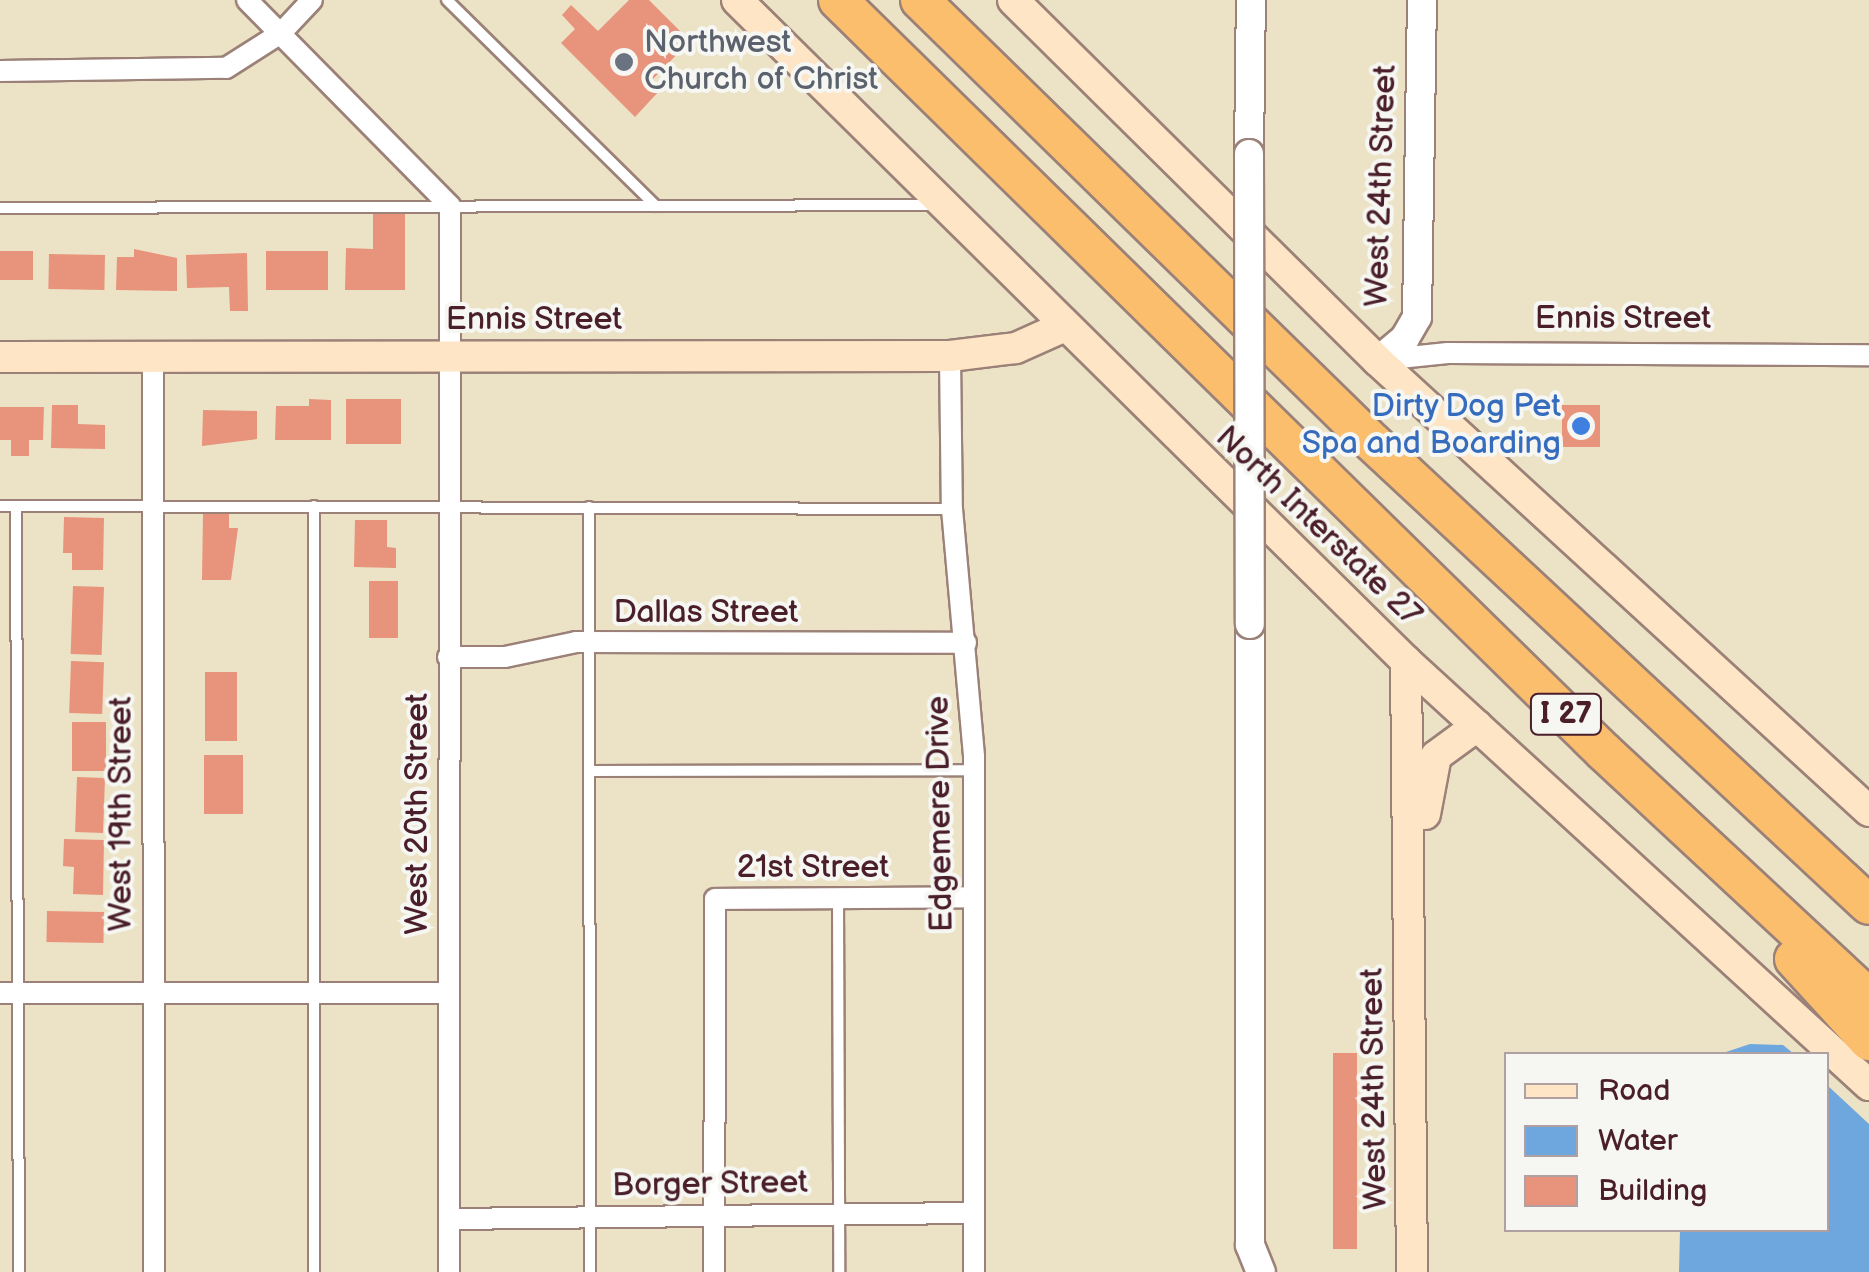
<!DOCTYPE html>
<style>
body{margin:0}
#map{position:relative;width:1869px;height:1272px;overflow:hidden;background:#ece3c6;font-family:"Balsamiq Sans",sans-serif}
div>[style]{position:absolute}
.water>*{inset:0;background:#6da7dd}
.building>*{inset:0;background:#e8937b;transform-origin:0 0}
.roads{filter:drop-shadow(2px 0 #9b8178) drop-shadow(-2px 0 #9b8178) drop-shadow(0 2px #9b8178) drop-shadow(0 -2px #9b8178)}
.service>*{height:10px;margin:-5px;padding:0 5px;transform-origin:5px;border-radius:5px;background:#fff}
.minor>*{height:20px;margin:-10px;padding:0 10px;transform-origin:10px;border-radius:10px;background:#fff}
.tertiary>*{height:28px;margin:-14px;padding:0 14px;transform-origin:14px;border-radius:14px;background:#fff}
.secondary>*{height:30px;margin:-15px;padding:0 15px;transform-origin:15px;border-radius:15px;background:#fde5c5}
.motorway>*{height:38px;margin:-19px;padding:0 19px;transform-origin:19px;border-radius:19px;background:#fabe6d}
.bridges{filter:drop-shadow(2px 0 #9b8178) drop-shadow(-2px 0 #9b8178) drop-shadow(0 2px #9b8178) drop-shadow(0 -2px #9b8178)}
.tertiary-bridge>*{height:28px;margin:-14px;padding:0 14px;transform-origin:14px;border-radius:14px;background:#fff}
.dots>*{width:28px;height:28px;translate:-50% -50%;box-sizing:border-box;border:5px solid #f6f6f2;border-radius:50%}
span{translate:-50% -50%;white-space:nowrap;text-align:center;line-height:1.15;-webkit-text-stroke:8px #f6f6f2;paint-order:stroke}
.shield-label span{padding:2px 8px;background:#f6f6f2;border:2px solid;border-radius:8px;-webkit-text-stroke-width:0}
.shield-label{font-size:30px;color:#4a1f2b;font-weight:700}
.worship-label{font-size:32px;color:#5b616d}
.left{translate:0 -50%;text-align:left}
.street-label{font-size:32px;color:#4a1f2b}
.shop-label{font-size:32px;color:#366cbe}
.right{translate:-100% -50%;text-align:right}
.legend{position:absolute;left:1504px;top:1052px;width:325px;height:180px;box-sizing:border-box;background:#f6f6f2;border:2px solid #b1a0a2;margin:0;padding:12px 18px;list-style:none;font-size:30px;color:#4a1f2b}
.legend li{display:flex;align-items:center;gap:20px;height:50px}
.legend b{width:50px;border:2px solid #b1a0a2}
</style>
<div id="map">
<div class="water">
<i style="clip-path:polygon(1750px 1044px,1783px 1045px,1794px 1054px,1720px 1054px)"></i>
<i style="clip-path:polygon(1827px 1085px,1869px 1124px,1869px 1272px,1679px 1272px,1680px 1230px,1826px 1230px)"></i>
</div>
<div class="building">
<i style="clip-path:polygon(629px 0,649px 0,690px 41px,651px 81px,660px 90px,635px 117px,561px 43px,575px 29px,562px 15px,571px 5px,598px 31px)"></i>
<i style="clip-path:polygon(373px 212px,405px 212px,405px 290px,345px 290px,346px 248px,373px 249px)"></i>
<i style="clip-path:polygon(134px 249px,177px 258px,177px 291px,116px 290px,117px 257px,134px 257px)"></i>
<i style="left:0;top:251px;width:33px;height:29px"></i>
<i style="left:266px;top:251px;width:62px;height:39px"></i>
<i style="clip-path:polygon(247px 253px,248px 311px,230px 311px,229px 287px,187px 288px,186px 255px)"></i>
<i style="left:49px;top:254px;width:56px;height:35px;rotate:1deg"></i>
<i style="clip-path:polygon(309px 399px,331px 400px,331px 440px,275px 440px,276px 406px,309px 406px)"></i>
<i style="left:346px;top:399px;width:55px;height:45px"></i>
<i style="clip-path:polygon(52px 405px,78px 405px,78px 424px,105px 425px,105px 449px,51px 448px)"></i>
<i style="left:1562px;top:405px;width:38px;height:42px"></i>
<i style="clip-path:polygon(0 407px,44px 407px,43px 440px,29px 440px,29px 456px,11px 456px,11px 440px,0 440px)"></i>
<i style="clip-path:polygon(203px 410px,257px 411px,257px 439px,202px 446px)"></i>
<i style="clip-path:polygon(203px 513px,229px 514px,229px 528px,238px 528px,231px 580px,202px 580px)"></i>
<i style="clip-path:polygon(64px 517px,104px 518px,103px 570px,72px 570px,72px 553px,63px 553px)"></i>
<i style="clip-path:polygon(355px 520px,387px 520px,387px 547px,396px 548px,396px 568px,354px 567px)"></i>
<i style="left:369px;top:581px;width:29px;height:57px"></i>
<i style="left:73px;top:586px;width:31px;height:68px;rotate:2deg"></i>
<i style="left:71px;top:661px;width:33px;height:52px;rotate:2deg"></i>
<i style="left:205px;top:672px;width:32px;height:69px"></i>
<i style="left:72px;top:722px;width:34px;height:49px"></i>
<i style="left:204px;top:755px;width:39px;height:59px"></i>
<i style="left:77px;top:777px;width:28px;height:55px;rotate:2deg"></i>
<i style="clip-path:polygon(64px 839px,104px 840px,103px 895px,73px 894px,74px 867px,63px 866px)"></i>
<i style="left:47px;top:911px;width:57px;height:31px;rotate:1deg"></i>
<i style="left:1333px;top:1053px;width:24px;height:196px"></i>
</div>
<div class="roads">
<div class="service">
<i style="left:447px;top:0;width:293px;rotate:44.6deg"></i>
<i style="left:0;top:208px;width:934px;rotate:-0.18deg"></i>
<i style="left:0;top:506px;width:952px;rotate:0.18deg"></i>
<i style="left:16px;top:506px;width:766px;rotate:89.78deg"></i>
<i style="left:589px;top:507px;width:765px;rotate:89.93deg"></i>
<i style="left:590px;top:771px;width:384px;rotate:-0.1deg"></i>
<i style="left:838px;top:898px;width:374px;rotate:89.8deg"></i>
<i style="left:314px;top:1272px;width:766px;rotate:-90deg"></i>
</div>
<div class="minor">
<i style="left:247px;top:0;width:289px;rotate:45.4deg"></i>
<i style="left:450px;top:206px;width:1066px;rotate:90.05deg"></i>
<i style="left:0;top:71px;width:226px;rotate:-0.8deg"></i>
<i style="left:226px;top:68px;width:65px;rotate:-32.5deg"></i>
<i style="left:281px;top:33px;width:45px;rotate:-46.8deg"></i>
<i style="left:153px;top:356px;width:916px;rotate:89.94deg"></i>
<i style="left:950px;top:356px;width:153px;rotate:89.3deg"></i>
<i style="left:952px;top:509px;width:249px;rotate:84.9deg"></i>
<i style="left:974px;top:757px;width:515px;rotate:90deg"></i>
<i style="left:1380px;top:360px;width:68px;rotate:-5.9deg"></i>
<i style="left:1448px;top:353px;width:421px;rotate:0.3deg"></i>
<i style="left:448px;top:657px;width:57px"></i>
<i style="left:505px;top:657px;width:73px;rotate:-11.9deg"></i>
<i style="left:576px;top:642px;width:390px;rotate:0.1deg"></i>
<i style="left:0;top:993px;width:448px"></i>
<i style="left:449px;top:1219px;width:524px;rotate:-0.66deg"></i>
<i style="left:714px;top:1272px;width:373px;rotate:-89.8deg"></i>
<i style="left:715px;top:899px;width:258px;rotate:-0.4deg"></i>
</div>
<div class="tertiary">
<i style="left:1249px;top:154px;width:154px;rotate:-89.3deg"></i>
<i style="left:1378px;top:361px;width:35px;rotate:-40deg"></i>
<i style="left:1405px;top:338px;width:24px;rotate:-60deg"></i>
<i style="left:1417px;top:317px;width:317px;rotate:-89.1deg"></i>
<i style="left:1250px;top:624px;width:621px;rotate:90deg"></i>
<i style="left:1250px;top:1245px;width:29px;rotate:68deg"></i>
</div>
<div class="secondary">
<i style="left:737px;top:0;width:940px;rotate:44.66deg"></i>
<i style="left:1406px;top:661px;width:628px;rotate:42.48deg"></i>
<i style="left:1013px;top:0;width:513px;rotate:44.68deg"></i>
<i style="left:1378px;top:361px;width:666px;rotate:42.51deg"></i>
<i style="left:0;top:357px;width:950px;rotate:-0.06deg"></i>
<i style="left:950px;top:356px;width:66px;rotate:-6.9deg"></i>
<i style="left:1016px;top:348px;width:51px;rotate:-24.1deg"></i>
<i style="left:1406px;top:661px;width:611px;rotate:89.44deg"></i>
<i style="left:1425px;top:814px;width:59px;rotate:-79.3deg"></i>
<i style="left:1436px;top:756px;width:51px;rotate:-36.2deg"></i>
</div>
<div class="motorway">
<i style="left:838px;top:0;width:1072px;rotate:44.47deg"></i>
<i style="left:1603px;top:751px;width:363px;rotate:42.9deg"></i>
<i style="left:920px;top:0;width:632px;rotate:44.36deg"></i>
<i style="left:1372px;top:442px;width:679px;rotate:42.97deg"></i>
<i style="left:1794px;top:959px;width:111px;rotate:47.6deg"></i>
</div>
</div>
<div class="bridges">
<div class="tertiary-bridge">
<i style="left:1249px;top:154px;width:470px;rotate:89.9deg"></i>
</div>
</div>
<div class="dots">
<i style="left:624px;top:62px;background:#6b7280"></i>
<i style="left:1581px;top:426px;background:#3f7fe0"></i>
</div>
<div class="shield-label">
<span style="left:1566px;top:714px">I 27</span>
</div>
<div class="worship-label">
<span class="left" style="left:644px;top:62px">Northwest<br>Church of Christ</span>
</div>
<div class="street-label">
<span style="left:1382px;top:186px;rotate:-88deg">West 24th Street</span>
<span style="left:1623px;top:319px">Ennis Street</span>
<span style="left:534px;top:320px">Ennis Street</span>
<span style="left:1318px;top:527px;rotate:44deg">North Interstate 27</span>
<span style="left:706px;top:613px">Dallas Street</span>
<span style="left:122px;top:814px;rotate:-90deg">West 19th Street</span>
<span style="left:418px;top:814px;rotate:-90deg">West 20th Street</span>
<span style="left:941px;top:814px;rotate:-91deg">Edgemere Drive</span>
<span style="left:813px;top:868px">21st Street</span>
<span style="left:1375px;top:1089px;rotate:-91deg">West 24th Street</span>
<span style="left:710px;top:1185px;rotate:-1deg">Borger Street</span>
</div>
<div class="shop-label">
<span class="right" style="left:1561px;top:426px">Dirty Dog Pet<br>Spa and Boarding</span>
</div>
<ul class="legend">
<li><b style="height:12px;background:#fde5c5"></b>Road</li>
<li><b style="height:28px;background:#6da7dd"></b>Water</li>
<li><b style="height:28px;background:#e8937b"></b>Building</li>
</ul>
</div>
